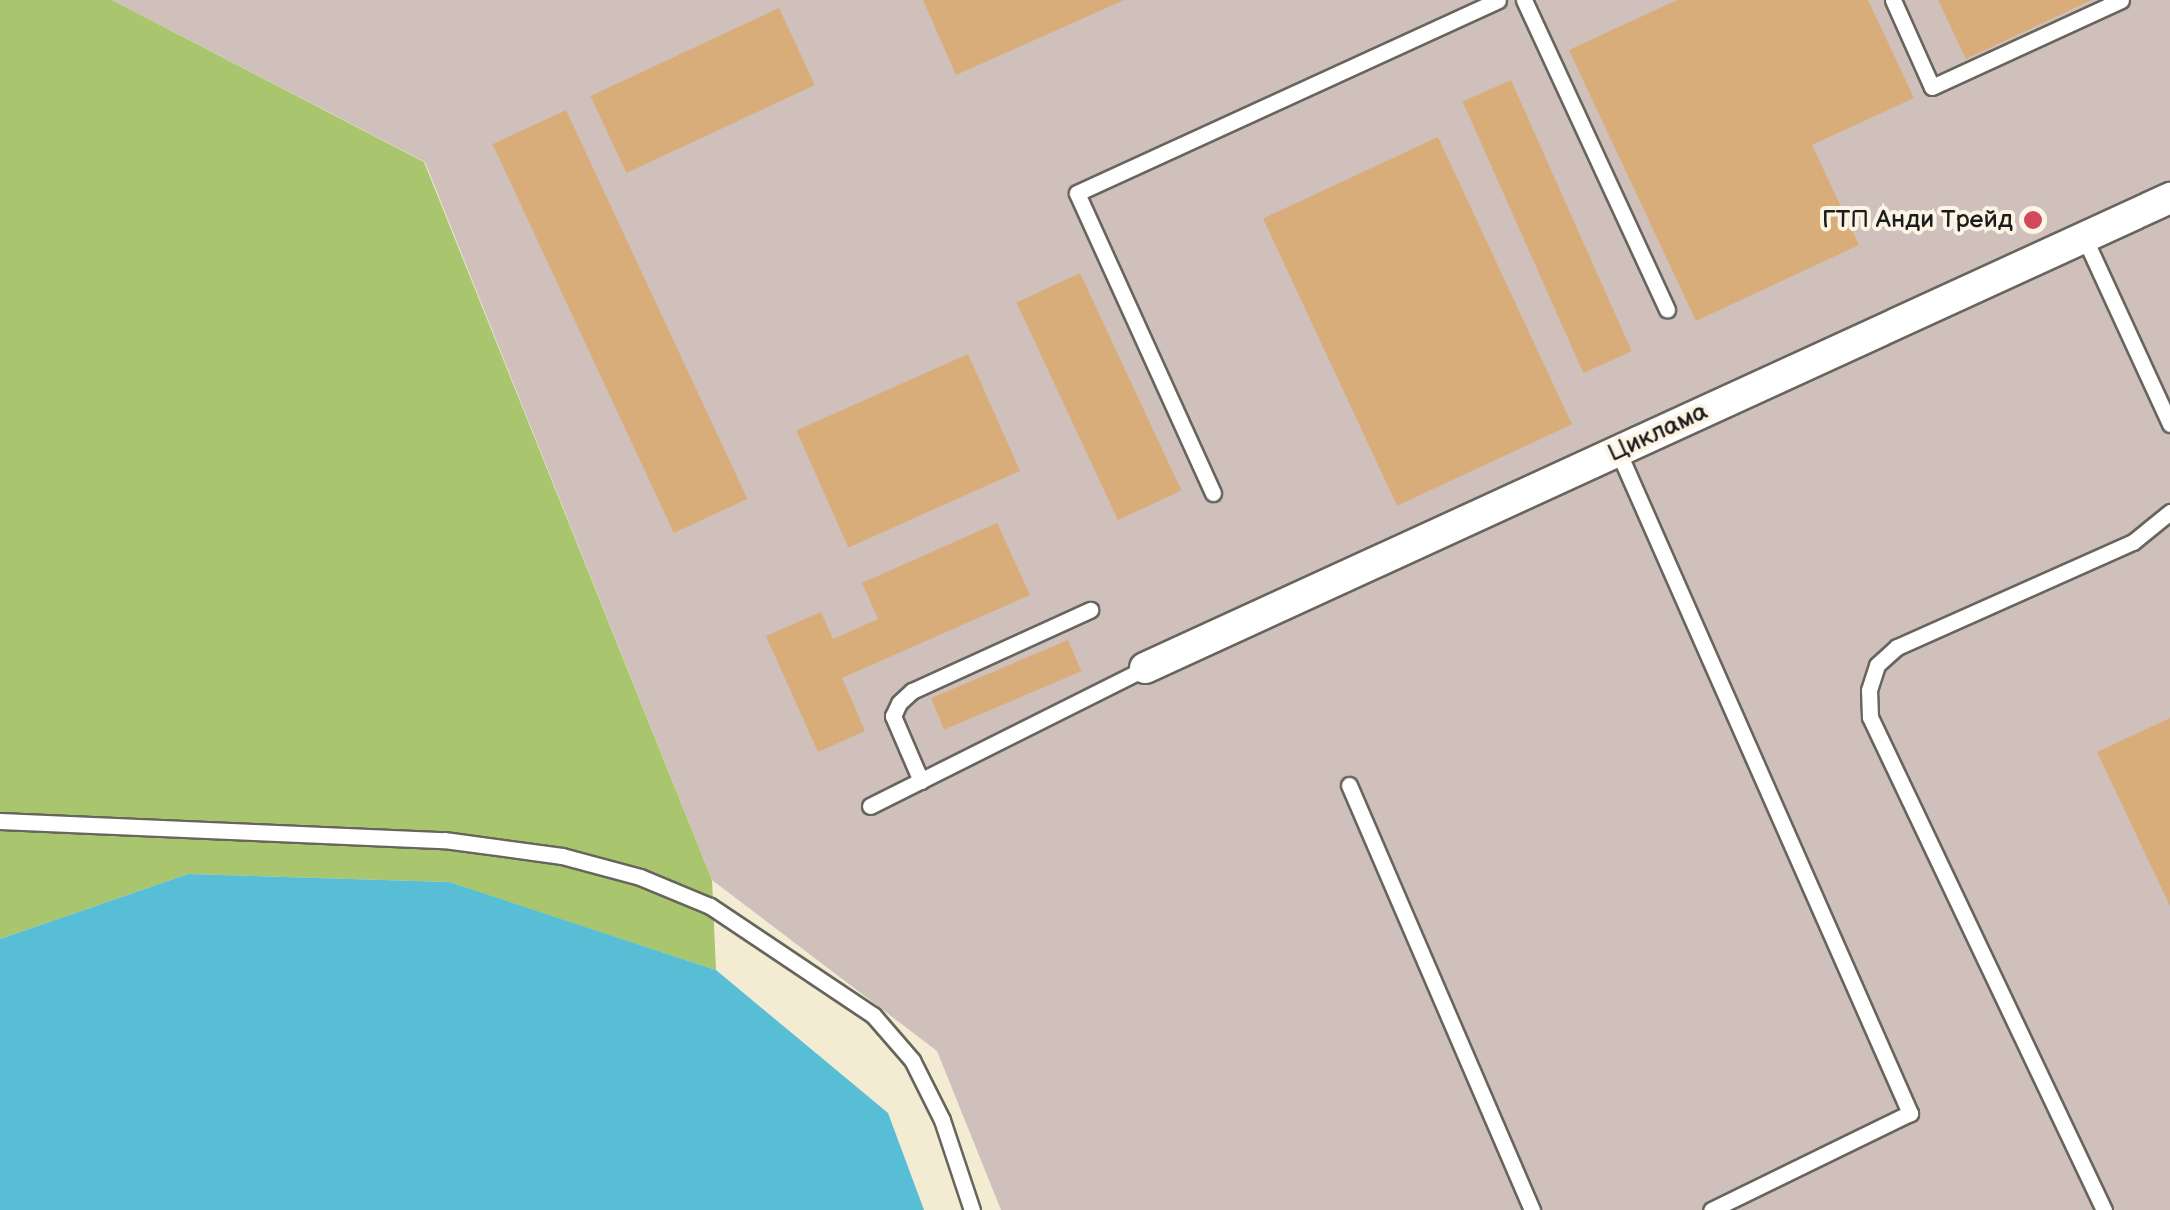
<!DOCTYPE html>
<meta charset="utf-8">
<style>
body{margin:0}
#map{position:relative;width:2170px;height:1210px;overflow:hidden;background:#f3ecd3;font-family:"Balsamiq Sans",sans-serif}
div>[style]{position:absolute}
.industrial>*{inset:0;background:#cfc0bb}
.green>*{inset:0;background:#a9c66e}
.water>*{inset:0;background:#58bed6}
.building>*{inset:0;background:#d9ad7a;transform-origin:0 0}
.roads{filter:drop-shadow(2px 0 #67655c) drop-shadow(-2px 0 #67655c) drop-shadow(0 2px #67655c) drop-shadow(0 -2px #67655c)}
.lane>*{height:15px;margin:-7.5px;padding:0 7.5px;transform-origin:7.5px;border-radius:7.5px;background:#fff}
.street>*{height:30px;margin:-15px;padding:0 15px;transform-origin:15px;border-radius:15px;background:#fff}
.dots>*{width:28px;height:28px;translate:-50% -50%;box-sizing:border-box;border:5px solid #fcf5e5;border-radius:50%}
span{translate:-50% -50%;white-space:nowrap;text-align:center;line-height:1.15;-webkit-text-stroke:8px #fcf5e5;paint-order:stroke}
.poi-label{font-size:25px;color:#1c1c1c}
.right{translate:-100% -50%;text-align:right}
.street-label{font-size:25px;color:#1c1c1c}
</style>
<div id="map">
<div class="industrial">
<i style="clip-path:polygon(112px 0,2170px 0,2170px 1210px,1001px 1210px,937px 1051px,712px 880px,425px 162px)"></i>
</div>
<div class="green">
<i style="clip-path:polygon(0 0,112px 0,424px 162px,712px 880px,716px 970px,448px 882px,188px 874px,0 939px)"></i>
</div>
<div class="water">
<i style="clip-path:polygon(188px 874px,449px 882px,716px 970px,888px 1113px,924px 1210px,0 1210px,0 939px)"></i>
</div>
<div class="building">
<i style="clip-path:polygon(923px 0,1124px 0,956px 75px)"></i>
<i style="clip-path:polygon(1677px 0,1868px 0,1914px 98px,1812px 145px,1859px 245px,1696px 321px,1569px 50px)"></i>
<i style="clip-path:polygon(1938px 0,2092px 0,1966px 59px)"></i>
<i style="left:779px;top:8px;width:85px;height:208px;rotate:65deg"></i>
<i style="left:1511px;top:80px;width:297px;height:53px;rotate:66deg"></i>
<i style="left:566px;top:110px;width:429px;height:81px;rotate:65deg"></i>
<i style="left:1438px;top:137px;width:317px;height:193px;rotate:65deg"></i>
<i style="left:1080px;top:273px;width:240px;height:70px;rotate:65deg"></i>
<i style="left:968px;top:354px;width:128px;height:188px;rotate:66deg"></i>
<i style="clip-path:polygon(997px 523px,1030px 595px,842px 678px,865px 731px,818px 752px,766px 636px,821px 612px,833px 639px,878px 619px,862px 583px)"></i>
<i style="left:1068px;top:640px;width:34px;height:149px;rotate:67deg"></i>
<i style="clip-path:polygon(2170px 718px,2170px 906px,2097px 752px)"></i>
</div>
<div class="roads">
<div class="lane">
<i style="left:1524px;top:0;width:341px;rotate:65.2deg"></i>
<i style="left:1893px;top:0;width:95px;rotate:65.9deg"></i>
<i style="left:1932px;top:87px;width:208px;rotate:-24.7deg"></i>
<i style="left:2084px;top:237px;width:206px;rotate:65.3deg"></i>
<i style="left:1618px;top:451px;width:724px;rotate:66.2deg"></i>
<i style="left:1910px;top:1113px;width:221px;rotate:154deg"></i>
<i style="left:1213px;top:493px;width:329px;rotate:-114.4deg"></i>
<i style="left:1077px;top:193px;width:463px;rotate:-24.6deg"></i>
<i style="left:921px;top:781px;width:71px;rotate:-113.3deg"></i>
<i style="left:893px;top:716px;width:14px;rotate:-65deg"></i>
<i style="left:899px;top:703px;width:18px;rotate:-43deg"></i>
<i style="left:912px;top:691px;width:196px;rotate:-24.5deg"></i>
<i style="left:1349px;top:785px;width:463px;rotate:66.7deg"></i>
<i style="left:870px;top:806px;width:308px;rotate:-26.6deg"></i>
<i style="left:0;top:821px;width:444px;rotate:2.5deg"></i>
<i style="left:444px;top:840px;width:119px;rotate:7.7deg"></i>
<i style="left:562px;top:856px;width:81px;rotate:15.1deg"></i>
<i style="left:640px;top:877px;width:76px;rotate:22.5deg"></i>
<i style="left:710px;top:906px;width:196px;rotate:33.8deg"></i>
<i style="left:873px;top:1015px;width:60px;rotate:49.1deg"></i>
<i style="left:912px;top:1060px;width:67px;rotate:63.4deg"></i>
<i style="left:942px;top:1120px;width:95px;rotate:71.6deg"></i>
<i style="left:2104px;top:1210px;width:546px;rotate:-115.39deg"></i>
<i style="left:1870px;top:717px;width:27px;rotate:-92deg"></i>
<i style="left:1869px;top:690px;width:26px;rotate:-72deg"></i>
<i style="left:1877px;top:665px;width:27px;rotate:-42deg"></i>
<i style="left:1897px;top:647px;width:258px;rotate:-24deg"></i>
<i style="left:2133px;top:542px;width:48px;rotate:-39deg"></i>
</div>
<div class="street">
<i style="left:1145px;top:668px;width:1128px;rotate:-24.63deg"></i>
</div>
</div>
<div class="dots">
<i style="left:2033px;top:220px;background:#d1495b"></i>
</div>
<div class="poi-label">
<span class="right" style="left:2013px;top:220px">ГТП Анди Трейд</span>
</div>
<div class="street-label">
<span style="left:1658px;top:433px;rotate:-25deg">Циклама</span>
</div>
</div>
